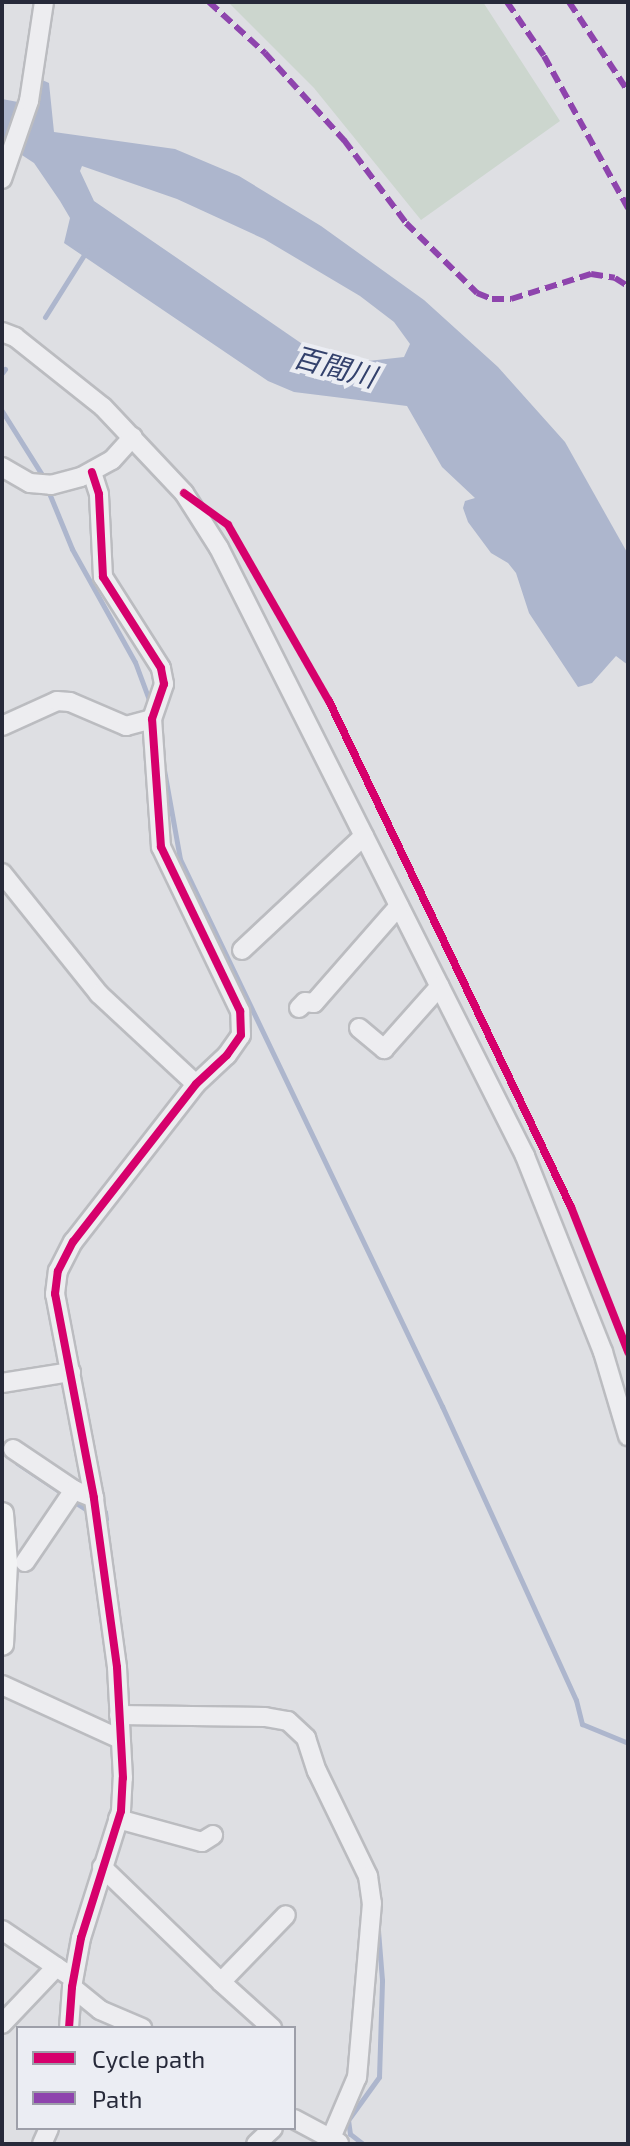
<!DOCTYPE html>
<meta charset="utf-8">
<style>
body{margin:0}
#map{position:relative;width:630px;height:2146px;overflow:hidden;background:#dedfe3;font-family:"Exo 2","Noto Sans JP",sans-serif}
div>[style]{position:absolute}
.green>*{inset:0;background:#ccd6ce}
.water>*{inset:0;background:#adb6cd}
.stream>*{height:5px;margin:-2.5px;padding:0 2.5px;transform-origin:2.5px;border-radius:2.5px;background:#adb6cd}
.roads{filter:drop-shadow(2px 0 #bbbcc0) drop-shadow(-2px 0 #bbbcc0) drop-shadow(0 2px #bbbcc0) drop-shadow(0 -2px #bbbcc0)}
.minor>*{height:18px;margin:-9px;padding:0 9px;transform-origin:9px;border-radius:9px;background:#ededf0}
.major>*{height:22px;margin:-11px;padding:0 11px;transform-origin:11px;border-radius:11px;background:#f2f3f4}
.quiet>*{height:6px;margin-top:-3px;transform-origin:0;background:repeating-linear-gradient(90deg,#8e44ad 0 12px,transparent 0 18px)}
.cycleway>*{height:8px;margin:-4px;padding:0 4px;transform-origin:4px;border-radius:4px;background:#d6006c}
span{translate:-50% -50%;white-space:nowrap;text-align:center;line-height:1.15;-webkit-text-stroke:8px #ebedf3;paint-order:stroke}
.water-label{font-size:28px;color:#33416c;font-style:italic}
.frame{position:absolute;inset:0;border:4px solid #272a3a;pointer-events:none}
.legend{position:absolute;left:16px;top:2026px;width:280px;height:104px;box-sizing:border-box;background:#ebedf3;border:2px solid #9d9fa9;margin:0;padding:10px 14px;list-style:none;font-size:24px;color:#272a3a}
.legend li{display:flex;align-items:center;gap:16px;height:40px}
.legend b{width:40px;border:2px solid #9d9fa9}
</style>
<div id="map">
<div class="green">
<i style="clip-path:polygon(228px 2px,483px 2px,560px 121px,421px 220px,314px 88px)"></i>
</div>
<div class="water">
<i style="clip-path:polygon(evenodd,40px 79px,49px 83px,54px 132px,175px 149px,239px 176px,321px 226px,424px 300px,498px 367px,565px 442px,628px 554px,628px 665px,616px 656px,592px 683px,578px 687px,529px 613px,516px 573px,508px 563px,491px 553px,468px 522px,463px 508px,465px 501px,475px 498px,442px 467px,407px 406px,294px 392px,268px 381px,64px 243px,70px 218px,60px 201px,34px 163px,2px 142px,2px 99px,18px 102px,40px 79px,82px 166px,177px 199px,264px 239px,360px 296px,394px 322px,410px 344px,404px 357px,368px 361px,311px 350px,94px 201px,80px 171px,82px 166px)"></i>
</div>
<div class="stream">
<i style="left:45px;top:317px;width:79px;rotate:-57.9deg"></i>
<i style="left:2px;top:373px;width:5px;rotate:-53deg"></i>
<i style="left:2px;top:411px;width:79px;rotate:57.9deg"></i>
<i style="left:47px;top:488px;width:66px;rotate:67.7deg"></i>
<i style="left:72px;top:549px;width:129px;rotate:60.9deg"></i>
<i style="left:135px;top:662px;width:46px;rotate:69.6deg"></i>
<i style="left:164px;top:770px;width:90px;rotate:79.8deg"></i>
<i style="left:180px;top:859px;width:607px;rotate:64.41deg"></i>
<i style="left:442px;top:1406px;width:323px;rotate:65.5deg"></i>
<i style="left:576px;top:1700px;width:25px;rotate:76deg"></i>
<i style="left:582px;top:1724px;width:50px;rotate:22.4deg"></i>
<i style="left:17px;top:1463px;width:58px;rotate:33.7deg"></i>
<i style="left:73px;top:1501px;width:17px;rotate:33deg"></i>
<i style="left:87px;top:1510px;width:18px;rotate:6deg"></i>
<i style="left:105px;top:1512px;width:7px;rotate:82deg"></i>
<i style="left:363px;top:2144px;width:16px;rotate:-142deg"></i>
<i style="left:350px;top:2134px;width:14px;rotate:-98deg"></i>
<i style="left:348px;top:2120px;width:53px;rotate:-54.2deg"></i>
<i style="left:379px;top:2077px;width:97px;rotate:-88.2deg"></i>
<i style="left:382px;top:1980px;width:50px;rotate:-94.6deg"></i>
</div>
<div class="roads">
<div class="minor">
<i style="left:2px;top:179px;width:83px;rotate:-70.9deg"></i>
<i style="left:29px;top:101px;width:100px;rotate:-81.4deg"></i>
<i style="left:2px;top:332px;width:14px;rotate:21deg"></i>
<i style="left:15px;top:337px;width:112px;rotate:38.5deg"></i>
<i style="left:103px;top:407px;width:118px;rotate:46.7deg"></i>
<i style="left:184px;top:493px;width:65px;rotate:57.5deg"></i>
<i style="left:219px;top:548px;width:681px;rotate:63.28deg"></i>
<i style="left:525px;top:1156px;width:211px;rotate:68.3deg"></i>
<i style="left:603px;top:1352px;width:88px;rotate:73.4deg"></i>
<i style="left:2px;top:467px;width:32px;rotate:30deg"></i>
<i style="left:30px;top:483px;width:21px;rotate:5deg"></i>
<i style="left:51px;top:485px;width:31px;rotate:-15deg"></i>
<i style="left:81px;top:477px;width:35px;rotate:-29deg"></i>
<i style="left:112px;top:460px;width:31px;rotate:-48deg"></i>
<i style="left:2px;top:726px;width:60px;rotate:-24.4deg"></i>
<i style="left:57px;top:701px;width:13px;rotate:4deg"></i>
<i style="left:70px;top:702px;width:61px;rotate:23.2deg"></i>
<i style="left:126px;top:726px;width:27px;rotate:-15deg"></i>
<i style="left:2px;top:873px;width:155px;rotate:51.3deg"></i>
<i style="left:99px;top:994px;width:132px;rotate:42.9deg"></i>
<i style="left:242px;top:950px;width:167px;rotate:-43.1deg"></i>
<i style="left:299px;top:1008px;width:8px;rotate:-45deg"></i>
<i style="left:305px;top:1002px;width:9px;rotate:6deg"></i>
<i style="left:314px;top:1003px;width:129px;rotate:-48.8deg"></i>
<i style="left:359px;top:1028px;width:33px;rotate:40deg"></i>
<i style="left:384px;top:1049px;width:84px;rotate:-48.4deg"></i>
<i style="left:2px;top:1383px;width:70px;rotate:-9.1deg"></i>
<i style="left:13px;top:1449px;width:73px;rotate:33.9deg"></i>
<i style="left:74px;top:1490px;width:22px;rotate:22deg"></i>
<i style="left:25px;top:1562px;width:87px;rotate:-55.8deg"></i>
<i style="left:2px;top:1685px;width:130px;rotate:24.6deg"></i>
<i style="left:119px;top:1715px;width:146px;rotate:0.8deg"></i>
<i style="left:265px;top:1717px;width:23px;rotate:10deg"></i>
<i style="left:288px;top:1721px;width:25px;rotate:43deg"></i>
<i style="left:306px;top:1738px;width:35px;rotate:72deg"></i>
<i style="left:317px;top:1771px;width:117px;rotate:64.1deg"></i>
<i style="left:368px;top:1876px;width:27px;rotate:82deg"></i>
<i style="left:372px;top:1903px;width:175px;rotate:94.9deg"></i>
<i style="left:357px;top:2077px;width:66px;rotate:113.1deg"></i>
<i style="left:118px;top:1819px;width:87px;rotate:15.3deg"></i>
<i style="left:202px;top:1842px;width:13px;rotate:-32deg"></i>
<i style="left:102px;top:1867px;width:165px;rotate:44deg"></i>
<i style="left:221px;top:1982px;width:93px;rotate:-45.9deg"></i>
<i style="left:2px;top:1930px;width:86px;rotate:34.1deg"></i>
<i style="left:221px;top:1982px;width:69px;rotate:42deg"></i>
<i style="left:72px;top:1987px;width:36px;rotate:39deg"></i>
<i style="left:100px;top:2010px;width:46px;rotate:23.2deg"></i>
<i style="left:2px;top:2024px;width:79px;rotate:-46.5deg"></i>
<i style="left:69px;top:2028px;width:41px;rotate:-85.8deg"></i>
<i style="left:72px;top:1987px;width:50px;rotate:-79.6deg"></i>
<i style="left:81px;top:1938px;width:133px;rotate:-72.5deg"></i>
<i style="left:121px;top:1811px;width:33px;rotate:-87deg"></i>
<i style="left:123px;top:1778px;width:111px;rotate:-93.1deg"></i>
<i style="left:117px;top:1667px;width:171px;rotate:-97.8deg"></i>
<i style="left:94px;top:1498px;width:208px;rotate:-100.8deg"></i>
<i style="left:55px;top:1294px;width:23px;rotate:-83deg"></i>
<i style="left:58px;top:1271px;width:33px;rotate:-63deg"></i>
<i style="left:73px;top:1242px;width:200px;rotate:-52.1deg"></i>
<i style="left:196px;top:1084px;width:42px;rotate:-43.1deg"></i>
<i style="left:227px;top:1055px;width:24px;rotate:-55deg"></i>
<i style="left:241px;top:1035px;width:24px;rotate:-92deg"></i>
<i style="left:240px;top:1011px;width:182px;rotate:-115.7deg"></i>
<i style="left:161px;top:847px;width:128px;rotate:-94deg"></i>
<i style="left:152px;top:719px;width:37px;rotate:-71deg"></i>
<i style="left:164px;top:684px;width:16px;rotate:-101deg"></i>
<i style="left:161px;top:668px;width:108px;rotate:-122.5deg"></i>
<i style="left:103px;top:577px;width:83px;rotate:-92.8deg"></i>
<i style="left:99px;top:494px;width:23px;rotate:-108deg"></i>
<i style="left:294px;top:2119px;width:51px;rotate:28.1deg"></i>
<i style="left:42px;top:2144px;width:17px;rotate:-66deg"></i>
<i style="left:256px;top:2144px;width:23px;rotate:-43deg"></i>
</div>
<div class="major">
<i style="left:2px;top:1514px;width:49px;rotate:85.3deg"></i>
<i style="left:6px;top:1563px;width:81px;rotate:92.8deg"></i>
</div>
</div>
<div class="quiet">
<i style="left:209px;top:2px;width:76px;rotate:42.3deg"></i>
<i style="left:265px;top:53px;width:118px;rotate:47.8deg"></i>
<i style="left:344px;top:140px;width:104px;rotate:53.2deg"></i>
<i style="left:406px;top:223px;width:100px;rotate:44.6deg"></i>
<i style="left:477px;top:293px;width:16px;rotate:22deg"></i>
<i style="left:492px;top:299px;width:19px"></i>
<i style="left:511px;top:299px;width:84px;rotate:-17.4deg"></i>
<i style="left:591px;top:274px;width:24px;rotate:9deg"></i>
<i style="left:615px;top:278px;width:15px;rotate:32deg"></i>
<i style="left:507px;top:2px;width:65px;rotate:55.6deg"></i>
<i style="left:544px;top:56px;width:174px;rotate:61.1deg"></i>
<i style="left:569px;top:2px;width:107px;rotate:56.5deg"></i>
</div>
<div class="cycleway">
<i style="left:184px;top:493px;width:54px;rotate:36deg"></i>
<i style="left:228px;top:525px;width:203px;rotate:60.2deg"></i>
<i style="left:329px;top:701px;width:561px;rotate:64.44deg"></i>
<i style="left:571px;top:1207px;width:156px;rotate:68.5deg"></i>
<i style="left:69px;top:2028px;width:41px;rotate:-85.8deg"></i>
<i style="left:72px;top:1987px;width:50px;rotate:-79.6deg"></i>
<i style="left:81px;top:1938px;width:133px;rotate:-72.5deg"></i>
<i style="left:121px;top:1811px;width:33px;rotate:-87deg"></i>
<i style="left:123px;top:1778px;width:111px;rotate:-93.1deg"></i>
<i style="left:117px;top:1667px;width:171px;rotate:-97.8deg"></i>
<i style="left:94px;top:1498px;width:208px;rotate:-100.8deg"></i>
<i style="left:55px;top:1294px;width:23px;rotate:-83deg"></i>
<i style="left:58px;top:1271px;width:33px;rotate:-63deg"></i>
<i style="left:73px;top:1242px;width:200px;rotate:-52.1deg"></i>
<i style="left:196px;top:1084px;width:42px;rotate:-43.1deg"></i>
<i style="left:227px;top:1055px;width:24px;rotate:-55deg"></i>
<i style="left:241px;top:1035px;width:24px;rotate:-92deg"></i>
<i style="left:240px;top:1011px;width:182px;rotate:-115.7deg"></i>
<i style="left:161px;top:847px;width:128px;rotate:-94deg"></i>
<i style="left:152px;top:719px;width:37px;rotate:-71deg"></i>
<i style="left:164px;top:684px;width:16px;rotate:-101deg"></i>
<i style="left:161px;top:668px;width:108px;rotate:-122.5deg"></i>
<i style="left:103px;top:577px;width:83px;rotate:-92.8deg"></i>
<i style="left:99px;top:494px;width:23px;rotate:-108deg"></i>
</div>
<div class="water-label">
<span style="left:335px;top:366px;rotate:15deg">百間川</span>
</div>
<div class="frame"></div>
<ul class="legend">
<li><b style="height:10px;background:#d6006c"></b>Cycle path</li>
<li><b style="height:10px;background:#8e44ad"></b>Path</li>
</ul>
</div>
